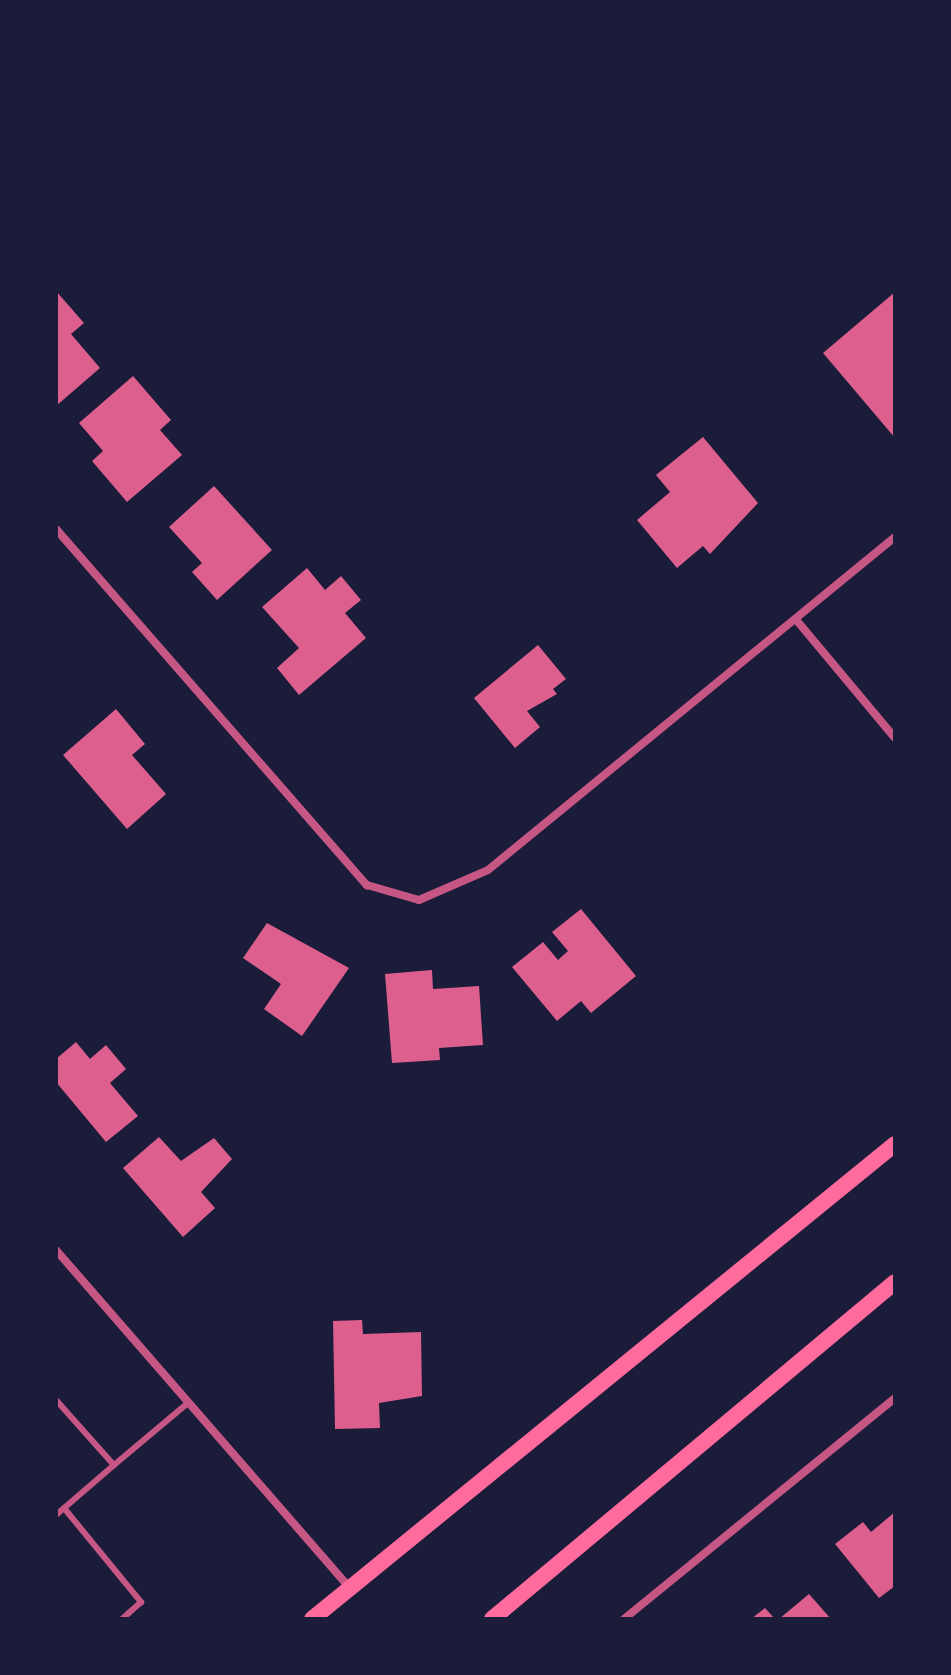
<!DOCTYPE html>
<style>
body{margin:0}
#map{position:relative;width:951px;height:1675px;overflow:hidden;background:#1b1b3a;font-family:Inter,sans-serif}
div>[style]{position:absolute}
.building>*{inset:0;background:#dd5f8e}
.service>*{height:6px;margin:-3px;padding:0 3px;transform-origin:3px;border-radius:3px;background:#c65784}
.minor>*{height:8px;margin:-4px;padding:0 4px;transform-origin:4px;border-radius:4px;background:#c65784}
.secondary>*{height:16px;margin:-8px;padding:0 8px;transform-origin:8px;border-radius:8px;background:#ff6b9d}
span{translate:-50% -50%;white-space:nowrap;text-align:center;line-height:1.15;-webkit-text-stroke:6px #1b1b3a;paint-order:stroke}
.frame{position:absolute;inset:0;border:58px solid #1b1b3a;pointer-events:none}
</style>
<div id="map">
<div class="building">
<i style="clip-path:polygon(56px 291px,84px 323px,71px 334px,100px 368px,56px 406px)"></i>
<i style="clip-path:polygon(895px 292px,895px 438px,823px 353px)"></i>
<i style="clip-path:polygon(133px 376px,171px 420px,160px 430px,182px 455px,127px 502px,92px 461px,103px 451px,79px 423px)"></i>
<i style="clip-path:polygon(703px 437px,758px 503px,710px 554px,703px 546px,677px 568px,637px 520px,670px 492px,656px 475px)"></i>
<i style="clip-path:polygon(214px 486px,272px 550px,217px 600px,192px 572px,202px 563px,169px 527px)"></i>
<i style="clip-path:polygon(307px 568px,325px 590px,341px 576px,361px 600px,345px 613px,366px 638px,299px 695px,277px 668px,299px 648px,262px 607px)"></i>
<i style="clip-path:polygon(538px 645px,566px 679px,553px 689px,557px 694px,527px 711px,540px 727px,515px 748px,474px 698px)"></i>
<i style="clip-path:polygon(116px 709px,145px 744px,132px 755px,166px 794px,127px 829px,63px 755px)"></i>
<i style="clip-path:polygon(581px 909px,636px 976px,591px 1013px,581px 1001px,557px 1021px,512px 967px,543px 942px,558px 960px,568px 951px,552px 932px)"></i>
<i style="clip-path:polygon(267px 923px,349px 968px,302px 1036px,264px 1009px,281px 984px,243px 958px)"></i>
<i style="clip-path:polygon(432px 970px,433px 989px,479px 986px,483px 1045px,439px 1048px,440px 1060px,392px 1063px,385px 974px)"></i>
<i style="clip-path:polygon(76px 1042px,90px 1059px,106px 1045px,126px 1069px,110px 1083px,138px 1116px,106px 1142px,56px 1082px,56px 1059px)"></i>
<i style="clip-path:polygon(159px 1137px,181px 1161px,214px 1138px,232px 1159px,201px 1192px,215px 1208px,183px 1237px,123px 1168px)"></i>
<i style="clip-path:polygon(362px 1320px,363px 1334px,421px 1332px,422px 1396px,379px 1403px,380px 1428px,335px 1429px,333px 1321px)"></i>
<i style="clip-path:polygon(895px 1512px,895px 1586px,879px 1598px,835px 1544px,863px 1522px,871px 1532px)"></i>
<i style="clip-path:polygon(809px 1594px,831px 1619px,779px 1619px)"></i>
<i style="clip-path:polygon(765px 1608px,775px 1619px,751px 1619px)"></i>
</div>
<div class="service">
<i style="left:56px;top:1400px;width:87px;rotate:48.3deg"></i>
<i style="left:114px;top:1465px;width:97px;rotate:-40deg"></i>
<i style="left:64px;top:1508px;width:122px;rotate:50.7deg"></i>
<i style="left:141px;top:1602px;width:25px;rotate:138deg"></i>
<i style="left:56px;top:1515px;width:77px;rotate:-40.8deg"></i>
</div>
<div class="minor">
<i style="left:56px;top:529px;width:473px;rotate:48.9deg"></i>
<i style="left:367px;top:885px;width:54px;rotate:16.1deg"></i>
<i style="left:419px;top:900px;width:75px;rotate:-23.5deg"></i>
<i style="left:488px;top:870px;width:526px;rotate:-39.29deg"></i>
<i style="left:798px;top:622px;width:151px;rotate:50.1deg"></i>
<i style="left:56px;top:1250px;width:448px;rotate:49deg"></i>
<i style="left:624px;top:1619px;width:350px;rotate:-39.2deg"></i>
</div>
<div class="secondary">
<i style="left:312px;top:1619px;width:752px;rotate:-39.17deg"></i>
<i style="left:492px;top:1619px;width:525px;rotate:-39.9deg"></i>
</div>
<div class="frame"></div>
</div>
